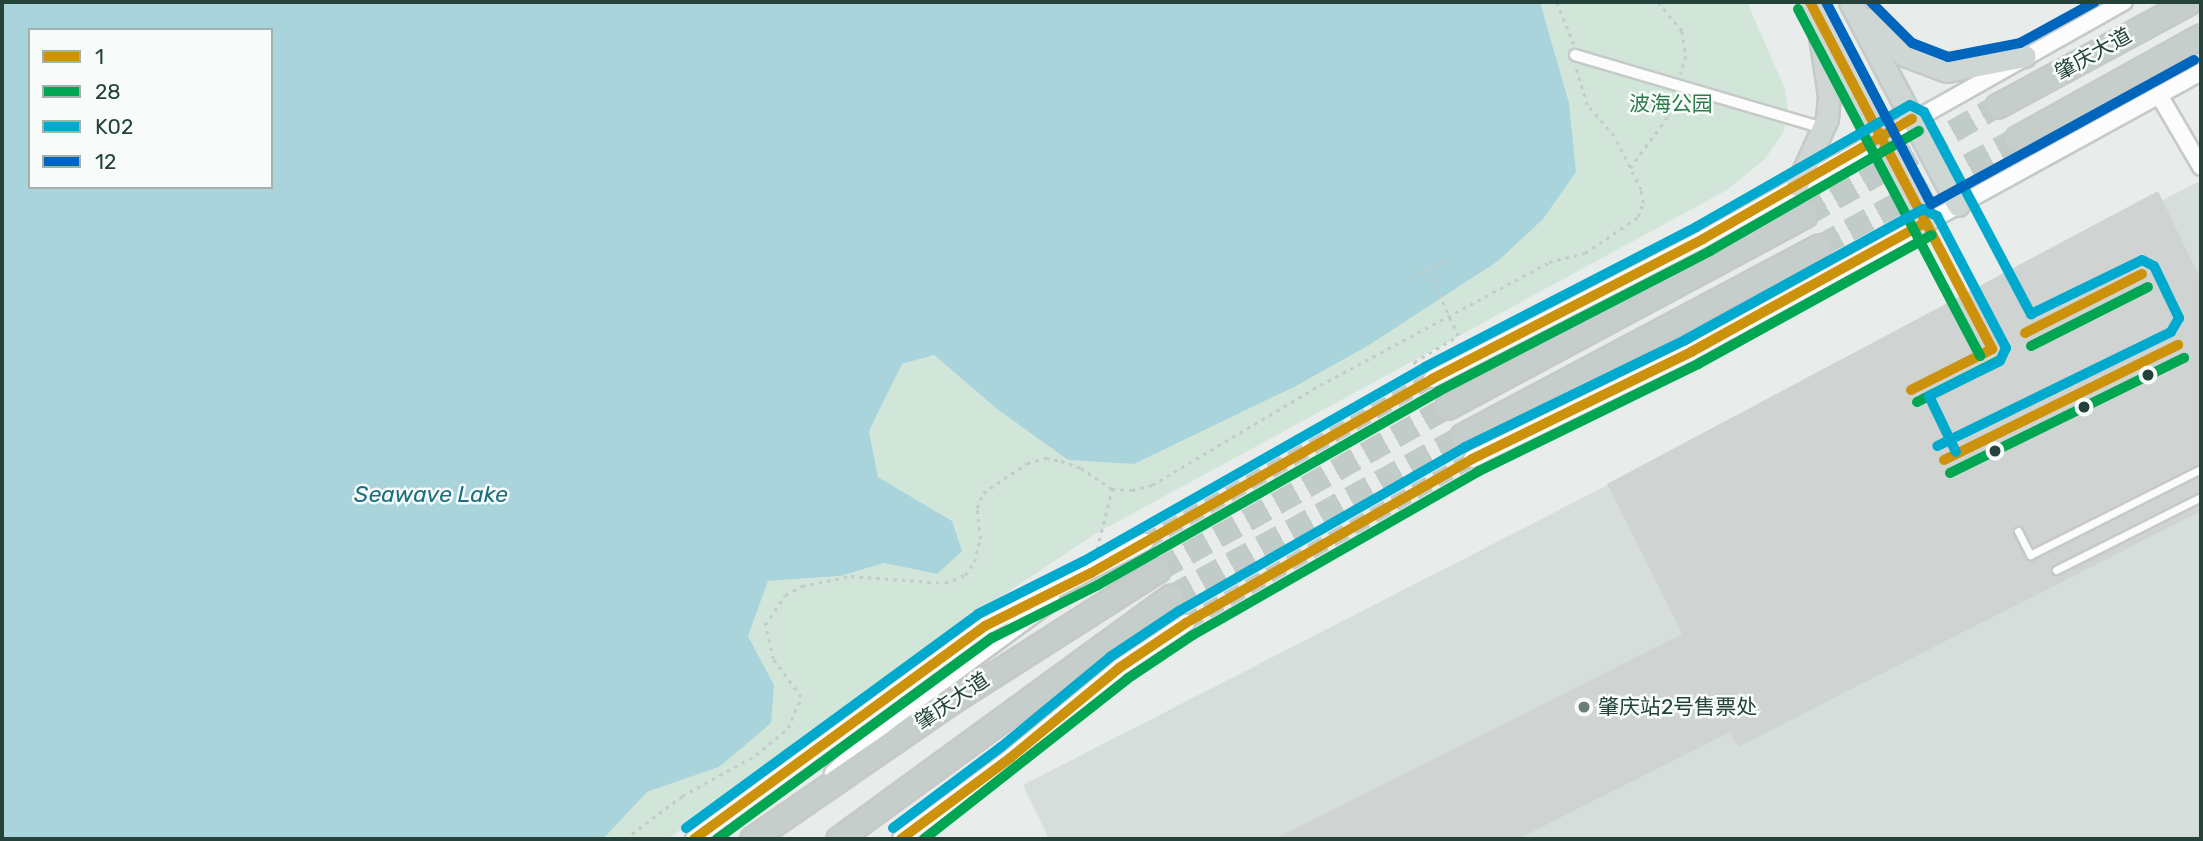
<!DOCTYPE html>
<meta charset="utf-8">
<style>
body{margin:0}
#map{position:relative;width:2203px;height:841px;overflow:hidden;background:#e8edeb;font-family:Rubik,"Noto Sans SC",sans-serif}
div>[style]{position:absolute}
.built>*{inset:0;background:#d6dedb}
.green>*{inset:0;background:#d1e6d8}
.water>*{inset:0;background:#a9d4db}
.building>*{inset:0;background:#cfd4d2}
.tertiary-tunnel>*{height:16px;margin-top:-8px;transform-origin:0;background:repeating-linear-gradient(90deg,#c1cbc8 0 16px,transparent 0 24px)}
.trunk-tunnel>*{height:23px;margin-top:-11.5px;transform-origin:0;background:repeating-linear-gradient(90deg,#c1cbc8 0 23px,transparent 0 34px)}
.path>*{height:2.5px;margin-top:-1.25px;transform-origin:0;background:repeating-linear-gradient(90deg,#c3ccca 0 3.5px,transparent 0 8.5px)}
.roads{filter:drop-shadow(2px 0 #c5cac8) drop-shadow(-2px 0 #c5cac8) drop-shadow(0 2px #c5cac8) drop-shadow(0 -2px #c5cac8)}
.service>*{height:7px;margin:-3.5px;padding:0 3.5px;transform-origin:3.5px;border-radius:3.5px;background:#fcfcfc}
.pedestrian>*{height:10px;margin:-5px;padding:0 5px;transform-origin:5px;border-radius:5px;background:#fcfcfc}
.tertiary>*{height:16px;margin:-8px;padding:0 8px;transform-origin:8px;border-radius:8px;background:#fcfcfc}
.primary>*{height:21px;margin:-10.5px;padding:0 10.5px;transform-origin:10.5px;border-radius:10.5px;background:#cfd7d5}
.trunk>*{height:23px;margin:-11.5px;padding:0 11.5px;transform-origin:11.5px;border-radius:11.5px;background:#c6cecc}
.bus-1>*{height:10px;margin:-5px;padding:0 5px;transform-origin:5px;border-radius:5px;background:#cd920c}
.bus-2>*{height:10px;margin:-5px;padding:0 5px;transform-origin:5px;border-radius:5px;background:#00a651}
.bus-3>*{height:10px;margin:-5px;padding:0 5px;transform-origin:5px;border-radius:5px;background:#00a9ce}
.bus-4>*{height:10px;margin:-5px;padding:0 5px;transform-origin:5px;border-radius:5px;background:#0065bd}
.dots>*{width:19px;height:19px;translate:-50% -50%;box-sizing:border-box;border:4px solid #f7fbf9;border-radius:50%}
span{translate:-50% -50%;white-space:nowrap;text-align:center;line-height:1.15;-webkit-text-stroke:5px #f7fbf9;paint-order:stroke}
.street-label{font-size:21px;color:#24423a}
.park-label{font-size:21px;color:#2d7a4b}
.poi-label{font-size:21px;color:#24423a}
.left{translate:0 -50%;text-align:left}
.water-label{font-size:23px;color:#1c6f80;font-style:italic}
.frame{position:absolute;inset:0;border:4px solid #24423a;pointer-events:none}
.legend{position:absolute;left:28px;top:28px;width:245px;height:161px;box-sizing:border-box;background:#f7fbf9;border:2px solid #a3b1ad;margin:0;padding:9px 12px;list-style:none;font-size:21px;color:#24423a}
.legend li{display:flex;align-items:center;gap:14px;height:35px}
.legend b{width:35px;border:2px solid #a3b1ad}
</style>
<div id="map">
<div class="built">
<i style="clip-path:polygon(2200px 181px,2201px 839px,1049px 839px,1023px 785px)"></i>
</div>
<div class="green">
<i style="clip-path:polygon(1540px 2px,1747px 2px,1785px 89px,1788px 111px,1783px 133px,1765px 159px,1727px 190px,1095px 534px,933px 642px,668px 839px,603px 839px,647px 792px,719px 767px,774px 685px,748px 636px,768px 581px,840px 576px,884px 563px,937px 574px,952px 521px,878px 477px,869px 431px,902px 364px,934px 355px,997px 409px,1068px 460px,1134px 464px,1294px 387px,1569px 103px)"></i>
</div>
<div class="water">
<i style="clip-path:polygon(evenodd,2px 2px,1540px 2px,1569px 103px,1576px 172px,1543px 219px,1498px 261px,1369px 345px,1294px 387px,1134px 464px,1068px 460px,997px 409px,934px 355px,902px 364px,869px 431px,878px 477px,952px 521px,962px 551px,937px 574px,884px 563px,840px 576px,768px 581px,748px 636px,774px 685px,771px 723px,719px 767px,647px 792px,603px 839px,2px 839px,2px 2px,30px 30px,271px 30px,271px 187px,30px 187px,30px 30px)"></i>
</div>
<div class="building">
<i style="clip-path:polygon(2158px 191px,2201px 280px,2201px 463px,2033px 547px,2022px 526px,2015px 526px,2012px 531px,2025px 558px,2032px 561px,2201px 476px,2201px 491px,2053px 565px,2050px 572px,2056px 576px,2201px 504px,2201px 511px,1738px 747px,1730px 732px,1518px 839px,1275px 839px,1682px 634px,1607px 484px)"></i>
</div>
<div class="tertiary-tunnel">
<i style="left:1145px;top:542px;width:330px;rotate:-29.6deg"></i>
<i style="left:1186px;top:623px;width:330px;rotate:-29.8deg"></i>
</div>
<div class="trunk-tunnel">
<i style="left:1805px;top:215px;width:221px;rotate:-29.6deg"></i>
<i style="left:1819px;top:246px;width:226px;rotate:-28.6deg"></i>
<i style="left:1158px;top:570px;width:332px;rotate:-29.4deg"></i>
<i style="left:1171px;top:596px;width:332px;rotate:-28.8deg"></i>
</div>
<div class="path">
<i style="left:1557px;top:2px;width:45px;rotate:68deg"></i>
<i style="left:1658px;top:2px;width:38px;rotate:50deg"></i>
<i style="left:1682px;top:31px;width:25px;rotate:81deg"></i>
<i style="left:1686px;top:56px;width:19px;rotate:106deg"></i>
<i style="left:1630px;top:168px;width:64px;rotate:-53.8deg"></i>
<i style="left:1668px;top:116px;width:20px;rotate:-72deg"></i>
<i style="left:1411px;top:278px;width:37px;rotate:-27deg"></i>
<i style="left:1420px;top:371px;width:11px;rotate:-124deg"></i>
<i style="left:1414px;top:362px;width:51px;rotate:-30.6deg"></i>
<i style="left:1458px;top:336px;width:74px;rotate:-114.8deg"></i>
<i style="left:1097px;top:549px;width:62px;rotate:-76deg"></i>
<i style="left:625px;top:839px;width:71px;rotate:-37deg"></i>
<i style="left:682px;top:796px;width:85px;rotate:-29deg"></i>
<i style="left:756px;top:755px;width:42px;rotate:-40.2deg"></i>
<i style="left:788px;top:728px;width:34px;rotate:-67deg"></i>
<i style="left:801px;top:697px;width:47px;rotate:-126.4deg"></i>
<i style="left:773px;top:659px;width:35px;rotate:-103deg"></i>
<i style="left:765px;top:625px;width:36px;rotate:-56deg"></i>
<i style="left:785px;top:595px;width:19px;rotate:-28deg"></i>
<i style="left:802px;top:586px;width:50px;rotate:-11.5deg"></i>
<i style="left:851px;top:576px;width:94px;rotate:4.3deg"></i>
<i style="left:945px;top:583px;width:22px;rotate:-22deg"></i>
<i style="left:965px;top:575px;width:16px;rotate:-55deg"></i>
<i style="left:974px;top:562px;width:24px;rotate:-75deg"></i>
<i style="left:980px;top:539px;width:31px;rotate:-96deg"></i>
<i style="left:977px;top:508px;width:16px;rotate:-68deg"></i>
<i style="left:983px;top:493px;width:53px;rotate:-34.3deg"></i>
<i style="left:1027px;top:463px;width:20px;rotate:-15deg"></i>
<i style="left:1046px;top:458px;width:15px;rotate:11deg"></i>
<i style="left:1061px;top:461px;width:21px;rotate:19deg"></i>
<i style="left:1081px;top:468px;width:37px;rotate:34deg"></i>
<i style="left:1112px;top:489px;width:20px;rotate:3deg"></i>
<i style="left:1132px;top:490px;width:21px;rotate:-14deg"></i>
<i style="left:1152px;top:485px;width:196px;rotate:-30.8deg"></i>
<i style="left:1320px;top:385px;width:260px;rotate:-28.2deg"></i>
<i style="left:1549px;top:262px;width:37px;rotate:-14deg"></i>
<i style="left:1585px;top:253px;width:64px;rotate:-34.2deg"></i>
<i style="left:1638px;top:217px;width:15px;rotate:-70deg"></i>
<i style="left:1643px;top:203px;width:13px;rotate:-99deg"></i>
<i style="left:1641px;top:190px;width:60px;rotate:-116.6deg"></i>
<i style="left:1614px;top:136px;width:41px;rotate:-131.1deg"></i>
<i style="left:1587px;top:105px;width:39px;rotate:-107deg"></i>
</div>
<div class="roads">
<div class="service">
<i style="left:2018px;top:531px;width:27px;rotate:63deg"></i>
<i style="left:2030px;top:555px;width:191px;rotate:-26.7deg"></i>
<i style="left:2056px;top:570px;width:162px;rotate:-26.7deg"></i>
</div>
<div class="pedestrian">
<i style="left:1575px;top:55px;width:259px;rotate:16.4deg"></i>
</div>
<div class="tertiary">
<i style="left:2159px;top:95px;width:83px;rotate:59.7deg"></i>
<i style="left:1432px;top:379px;width:305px;rotate:-27.3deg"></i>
<i style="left:1703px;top:239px;width:483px;rotate:-29.4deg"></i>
<i style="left:1472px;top:459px;width:244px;rotate:-26deg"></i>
<i style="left:1691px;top:352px;width:582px;rotate:-28.77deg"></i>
<i style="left:833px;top:773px;width:73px;rotate:-43.3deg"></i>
<i style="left:886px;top:723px;width:206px;rotate:-36.3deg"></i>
<i style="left:694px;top:839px;width:361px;rotate:-36.2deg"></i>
<i style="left:985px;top:626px;width:181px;rotate:-27.7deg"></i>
<i style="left:901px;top:839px;width:136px;rotate:-36.6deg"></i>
<i style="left:1010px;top:758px;width:141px;rotate:-39.5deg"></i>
<i style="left:1119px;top:668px;width:81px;rotate:-33.9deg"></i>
</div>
<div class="primary">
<i style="left:1810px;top:2px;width:249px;rotate:62.5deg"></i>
<i style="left:1850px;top:2px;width:230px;rotate:62deg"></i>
<i style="left:1868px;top:19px;width:51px;rotate:45deg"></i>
<i style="left:1904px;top:55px;width:46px;rotate:20.4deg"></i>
<i style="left:1947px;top:71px;width:79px;rotate:-10.9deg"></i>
<i style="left:1797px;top:185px;width:72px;rotate:-65.6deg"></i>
<i style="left:1827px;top:119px;width:23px;rotate:-85deg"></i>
<i style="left:1829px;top:96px;width:67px;rotate:-98.6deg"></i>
</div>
<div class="trunk">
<i style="left:1997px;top:106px;width:218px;rotate:-28.4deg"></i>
<i style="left:2017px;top:138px;width:210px;rotate:-29deg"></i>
<i style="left:1447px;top:407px;width:406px;rotate:-28.2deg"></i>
<i style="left:1462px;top:436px;width:404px;rotate:-28deg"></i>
<i style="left:752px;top:839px;width:243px;rotate:-34.6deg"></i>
<i style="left:952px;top:701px;width:244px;rotate:-32.5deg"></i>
<i style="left:838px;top:839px;width:412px;rotate:-36.1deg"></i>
</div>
</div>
<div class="bus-1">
<i style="left:1810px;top:2px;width:392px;rotate:62.3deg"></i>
<i style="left:2025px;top:333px;width:131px;rotate:-26.8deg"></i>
<i style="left:1911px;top:390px;width:91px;rotate:-26.8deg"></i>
<i style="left:1944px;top:460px;width:261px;rotate:-26.2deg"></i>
<i style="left:694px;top:839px;width:361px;rotate:-36.2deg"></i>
<i style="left:985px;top:626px;width:119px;rotate:-26.6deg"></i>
<i style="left:1091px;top:573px;width:392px;rotate:-29.6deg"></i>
<i style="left:1432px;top:379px;width:305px;rotate:-27.3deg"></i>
<i style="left:1703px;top:239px;width:241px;rotate:-29.9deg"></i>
<i style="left:901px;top:839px;width:136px;rotate:-36.6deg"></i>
<i style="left:1010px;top:758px;width:141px;rotate:-39.5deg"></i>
<i style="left:1119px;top:668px;width:81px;rotate:-33.9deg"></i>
<i style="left:1186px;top:623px;width:330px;rotate:-29.8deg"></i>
<i style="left:1472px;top:459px;width:244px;rotate:-26deg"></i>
<i style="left:1691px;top:352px;width:267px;rotate:-28.9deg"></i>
</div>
<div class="bus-2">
<i style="left:1798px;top:9px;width:392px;rotate:62.3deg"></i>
<i style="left:2031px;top:346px;width:131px;rotate:-26.8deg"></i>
<i style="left:1917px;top:402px;width:91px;rotate:-26.8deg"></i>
<i style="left:1950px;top:473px;width:261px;rotate:-26.2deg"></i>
<i style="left:717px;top:839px;width:341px;rotate:-36.2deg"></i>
<i style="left:992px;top:638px;width:119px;rotate:-26.6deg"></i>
<i style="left:1098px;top:585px;width:392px;rotate:-29.6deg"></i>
<i style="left:1439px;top:391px;width:305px;rotate:-27.3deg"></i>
<i style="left:1710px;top:251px;width:241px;rotate:-29.9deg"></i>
<i style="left:924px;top:839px;width:258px;rotate:-38.2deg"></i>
<i style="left:1127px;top:679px;width:79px;rotate:-33.7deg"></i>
<i style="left:1193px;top:635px;width:330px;rotate:-29.8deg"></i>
<i style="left:1479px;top:471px;width:244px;rotate:-26deg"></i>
<i style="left:1698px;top:364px;width:267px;rotate:-28.9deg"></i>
</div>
<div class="bus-3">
<i style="left:686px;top:828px;width:362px;rotate:-36.2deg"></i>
<i style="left:978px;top:614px;width:119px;rotate:-26.6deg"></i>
<i style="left:1084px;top:561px;width:392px;rotate:-29.6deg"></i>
<i style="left:1425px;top:367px;width:305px;rotate:-27.3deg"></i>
<i style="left:1696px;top:227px;width:246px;rotate:-29.7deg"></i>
<i style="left:1910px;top:105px;width:16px;rotate:27deg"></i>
<i style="left:1924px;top:112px;width:229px;rotate:62.1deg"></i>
<i style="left:2031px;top:314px;width:123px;rotate:-25.9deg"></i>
<i style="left:2142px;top:260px;width:13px;rotate:27deg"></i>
<i style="left:2154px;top:266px;width:58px;rotate:64.3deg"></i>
<i style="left:2179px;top:318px;width:16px;rotate:120deg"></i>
<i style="left:2171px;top:332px;width:260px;rotate:154deg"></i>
<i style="left:893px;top:828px;width:135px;rotate:-36.9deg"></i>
<i style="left:1001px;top:747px;width:141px;rotate:-39.5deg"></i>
<i style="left:1110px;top:657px;width:83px;rotate:-33.7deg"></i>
<i style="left:1179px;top:611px;width:330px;rotate:-29.8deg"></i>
<i style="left:1465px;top:447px;width:245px;rotate:-25.9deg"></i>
<i style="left:1685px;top:340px;width:272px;rotate:-28.8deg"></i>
<i style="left:1923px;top:209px;width:16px;rotate:27deg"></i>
<i style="left:1937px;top:216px;width:149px;rotate:62.4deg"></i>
<i style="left:2006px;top:348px;width:14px;rotate:115deg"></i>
<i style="left:2000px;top:361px;width:79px;rotate:153.8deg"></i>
<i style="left:1929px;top:396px;width:62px;rotate:64.3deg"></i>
</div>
<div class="bus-4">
<i style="left:1826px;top:2px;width:228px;rotate:62.5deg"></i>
<i style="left:1931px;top:204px;width:300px;rotate:-28.7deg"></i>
<i style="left:1871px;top:2px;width:58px;rotate:45deg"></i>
<i style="left:1912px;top:43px;width:39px;rotate:21deg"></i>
<i style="left:1948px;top:57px;width:73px;rotate:-11deg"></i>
<i style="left:2020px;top:43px;width:85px;rotate:-28.7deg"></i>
</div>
<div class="dots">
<i style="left:2148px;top:375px;background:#24423a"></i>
<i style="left:2084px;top:407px;background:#24423a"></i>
<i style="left:1995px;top:451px;background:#24423a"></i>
<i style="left:1584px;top:707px;background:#697e78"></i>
</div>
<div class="street-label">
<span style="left:2093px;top:54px;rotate:-29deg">肇庆大道</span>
<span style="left:952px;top:701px;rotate:-34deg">肇庆大道</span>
</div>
<div class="park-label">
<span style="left:1671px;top:104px">波海公园</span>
</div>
<div class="poi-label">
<span class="left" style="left:1598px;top:707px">肇庆站2号售票处</span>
</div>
<div class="water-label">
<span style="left:431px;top:494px">Seawave Lake</span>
</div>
<div class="frame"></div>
<ul class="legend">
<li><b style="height:9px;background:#cd920c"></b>1</li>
<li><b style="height:9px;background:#00a651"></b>28</li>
<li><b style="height:9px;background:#00a9ce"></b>K02</li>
<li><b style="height:9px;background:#0065bd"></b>12</li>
</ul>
</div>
